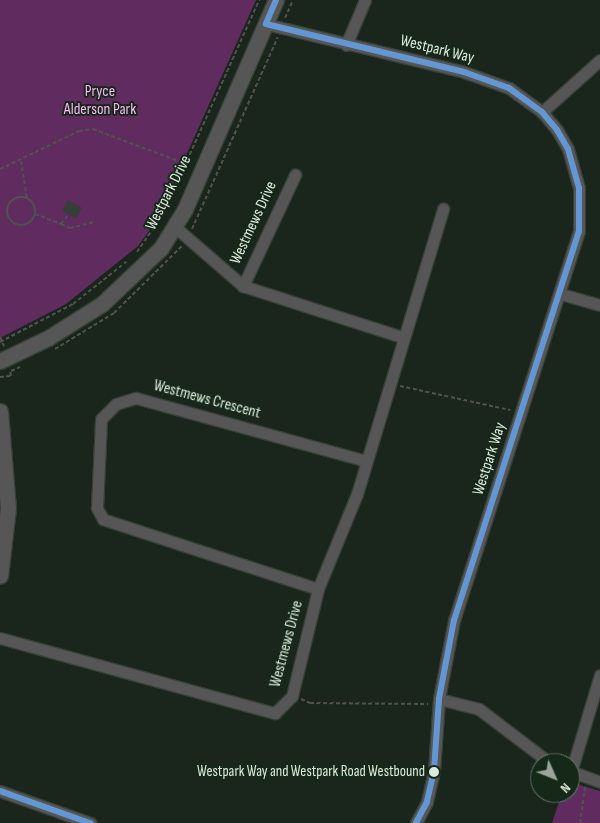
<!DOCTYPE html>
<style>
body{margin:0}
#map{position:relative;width:600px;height:823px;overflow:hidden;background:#1a251c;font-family:"Sofia Sans Condensed",sans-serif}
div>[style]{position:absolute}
.green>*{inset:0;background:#602c60}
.building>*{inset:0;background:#353e37;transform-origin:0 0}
.path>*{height:2px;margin-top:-1px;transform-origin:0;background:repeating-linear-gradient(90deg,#505250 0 4px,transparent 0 6.5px)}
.path>.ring{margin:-1px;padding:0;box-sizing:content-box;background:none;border:2px solid #505250;border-radius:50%}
.roads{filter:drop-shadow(1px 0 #364038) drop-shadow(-1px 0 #364038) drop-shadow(0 1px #364038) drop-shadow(0 -1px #364038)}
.minor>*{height:11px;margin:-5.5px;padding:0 5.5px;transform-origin:5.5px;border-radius:5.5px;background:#565656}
.tertiary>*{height:15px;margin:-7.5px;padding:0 7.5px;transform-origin:7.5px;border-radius:7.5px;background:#565656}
.bus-1>*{height:6px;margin:-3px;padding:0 3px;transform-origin:3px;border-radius:3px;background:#6297d4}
.dots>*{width:14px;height:14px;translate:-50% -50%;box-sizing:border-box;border:2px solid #162919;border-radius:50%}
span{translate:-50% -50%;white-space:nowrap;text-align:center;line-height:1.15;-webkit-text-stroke:4px #162919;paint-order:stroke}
.bus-label{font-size:15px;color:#dde9de}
.right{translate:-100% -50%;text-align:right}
.street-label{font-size:16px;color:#dde9de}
.park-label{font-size:16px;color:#feb3fc}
.north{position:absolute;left:530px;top:753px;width:50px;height:50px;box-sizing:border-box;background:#162919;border:1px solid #667668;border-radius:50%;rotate:134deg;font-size:14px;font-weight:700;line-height:20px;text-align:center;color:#dde9de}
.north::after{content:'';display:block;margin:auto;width:18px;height:22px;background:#99a49a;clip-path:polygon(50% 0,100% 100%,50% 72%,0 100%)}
</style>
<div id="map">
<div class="green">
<i style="clip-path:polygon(0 0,256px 0,157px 220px,138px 246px,66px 304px,0 338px)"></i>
<i style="clip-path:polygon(570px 782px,600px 791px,600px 823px,552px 823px,562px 793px,570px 793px)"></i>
</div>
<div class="building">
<i style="left:68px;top:200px;width:16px;height:12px;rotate:30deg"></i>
</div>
<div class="path">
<i style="left:285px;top:18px;width:20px;rotate:-66deg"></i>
<i style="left:21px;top:161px;width:37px;rotate:81deg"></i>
<i style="left:0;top:169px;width:88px;rotate:-25.7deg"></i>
<i style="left:79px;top:131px;width:14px;rotate:-8deg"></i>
<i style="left:93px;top:129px;width:99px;rotate:20.6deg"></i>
<i class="ring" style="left:7px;top:197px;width:26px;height:26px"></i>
<i style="left:35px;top:214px;width:28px;rotate:21deg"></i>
<i style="left:61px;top:224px;width:10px;rotate:-53deg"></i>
<i style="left:61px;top:224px;width:10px;rotate:24deg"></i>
<i style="left:70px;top:228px;width:25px;rotate:-14deg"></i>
<i style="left:192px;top:229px;width:210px;rotate:-65.9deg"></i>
<i style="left:137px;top:252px;width:46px;rotate:-55.6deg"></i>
<i style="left:163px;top:214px;width:235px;rotate:-65.8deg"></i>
<i style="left:0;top:337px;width:10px;rotate:66deg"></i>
<i style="left:0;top:342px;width:82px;rotate:-27.5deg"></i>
<i style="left:73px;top:304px;width:68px;rotate:-38.4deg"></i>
<i style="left:55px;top:349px;width:69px;rotate:-31.4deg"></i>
<i style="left:114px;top:313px;width:95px;rotate:-44.6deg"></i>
<i style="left:11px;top:371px;width:10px;rotate:-24deg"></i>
<i style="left:0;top:377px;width:11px;rotate:-5deg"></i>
<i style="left:11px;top:376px;width:6px;rotate:-99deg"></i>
<i style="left:400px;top:386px;width:113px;rotate:12.3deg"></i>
<i style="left:301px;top:699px;width:10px;rotate:24deg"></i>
<i style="left:310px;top:703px;width:118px;rotate:0.5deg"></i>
<i style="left:580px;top:823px;width:36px;rotate:-82deg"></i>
</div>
<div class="roads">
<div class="minor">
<i style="left:266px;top:24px;width:204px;rotate:13.6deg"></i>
<i style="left:464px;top:72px;width:48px;rotate:19.6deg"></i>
<i style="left:509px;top:88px;width:41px;rotate:36deg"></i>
<i style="left:542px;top:112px;width:23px;rotate:50deg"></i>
<i style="left:557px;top:130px;width:22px;rotate:60deg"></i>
<i style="left:568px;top:149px;width:41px;rotate:74.2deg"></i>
<i style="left:579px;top:188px;width:43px;rotate:90deg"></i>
<i style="left:579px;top:231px;width:409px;rotate:107.8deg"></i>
<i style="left:454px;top:620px;width:80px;rotate:100.8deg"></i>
<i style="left:439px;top:699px;width:72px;rotate:94deg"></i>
<i style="left:434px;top:771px;width:32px;rotate:103deg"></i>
<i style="left:427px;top:802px;width:24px;rotate:118deg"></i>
<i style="left:346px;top:45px;width:49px;rotate:-67.1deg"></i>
<i style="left:542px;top:112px;width:78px;rotate:-41.9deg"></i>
<i style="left:175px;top:227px;width:90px;rotate:40.9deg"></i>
<i style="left:243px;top:286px;width:167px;rotate:17.8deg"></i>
<i style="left:243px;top:286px;width:123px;rotate:-64.9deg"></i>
<i style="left:561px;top:294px;width:41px;rotate:15.8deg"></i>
<i style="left:318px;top:589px;width:226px;rotate:-162deg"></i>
<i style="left:103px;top:519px;width:13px;rotate:-119deg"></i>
<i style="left:97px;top:508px;width:89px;rotate:-87.4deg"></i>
<i style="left:101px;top:419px;width:21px;rotate:-45deg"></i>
<i style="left:116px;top:404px;width:21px;rotate:-17deg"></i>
<i style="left:136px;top:398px;width:239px;rotate:15.3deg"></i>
<i style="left:0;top:638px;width:285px;rotate:15.3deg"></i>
<i style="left:275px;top:713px;width:24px;rotate:-45deg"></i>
<i style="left:292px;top:696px;width:110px;rotate:-76.3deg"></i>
<i style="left:318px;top:589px;width:103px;rotate:-67.7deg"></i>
<i style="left:357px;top:494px;width:298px;rotate:-73.2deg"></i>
<i style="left:439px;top:699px;width:41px;rotate:14deg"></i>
<i style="left:479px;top:709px;width:89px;rotate:37.3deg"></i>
<i style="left:570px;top:771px;width:32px;rotate:20deg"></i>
<i style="left:571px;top:772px;width:101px;rotate:-73.4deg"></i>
<i style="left:0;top:791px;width:96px;rotate:19.6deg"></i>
</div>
<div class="tertiary">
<i style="left:0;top:361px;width:53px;rotate:-25.6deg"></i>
<i style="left:48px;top:338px;width:64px;rotate:-32.2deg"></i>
<i style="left:102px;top:304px;width:81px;rotate:-43.5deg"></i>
<i style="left:161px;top:248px;width:46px;rotate:-58.4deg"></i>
<i style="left:185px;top:209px;width:228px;rotate:-66.5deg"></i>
<i style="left:0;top:411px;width:97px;rotate:85.3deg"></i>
<i style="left:8px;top:508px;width:68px;rotate:96.7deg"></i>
</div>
</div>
<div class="bus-1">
<i style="left:276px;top:0;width:26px;rotate:113deg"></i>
<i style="left:266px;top:24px;width:204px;rotate:13.6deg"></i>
<i style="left:464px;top:72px;width:48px;rotate:19.6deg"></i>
<i style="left:509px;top:88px;width:41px;rotate:36deg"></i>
<i style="left:542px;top:112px;width:23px;rotate:50deg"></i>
<i style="left:557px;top:130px;width:22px;rotate:60deg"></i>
<i style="left:568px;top:149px;width:41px;rotate:74.2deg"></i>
<i style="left:579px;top:188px;width:43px;rotate:90deg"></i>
<i style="left:579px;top:231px;width:409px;rotate:107.8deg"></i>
<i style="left:454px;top:620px;width:80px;rotate:100.8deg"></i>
<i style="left:439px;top:699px;width:72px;rotate:94deg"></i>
<i style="left:434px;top:771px;width:32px;rotate:103deg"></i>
<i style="left:427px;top:802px;width:24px;rotate:118deg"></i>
<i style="left:0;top:791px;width:96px;rotate:19.6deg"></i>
</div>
<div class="dots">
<i style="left:434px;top:772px;background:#dde9de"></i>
</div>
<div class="bus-label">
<span class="right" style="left:425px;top:772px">Westpark Way and Westpark Road Westbound</span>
</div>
<div class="street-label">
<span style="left:437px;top:50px;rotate:14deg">Westpark Way</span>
<span style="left:169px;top:193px;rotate:-63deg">Westpark Drive</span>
<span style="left:254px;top:223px;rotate:-65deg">Westmews Drive</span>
<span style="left:207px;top:400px;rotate:15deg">Westmews Crescent</span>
<span style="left:490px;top:459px;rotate:-72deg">Westpark Way</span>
<span style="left:287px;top:644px;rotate:-75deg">Westmews Drive</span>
</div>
<div class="park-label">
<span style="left:100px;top:101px">Pryce<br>Alderson Park</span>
</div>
<div class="north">N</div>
</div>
